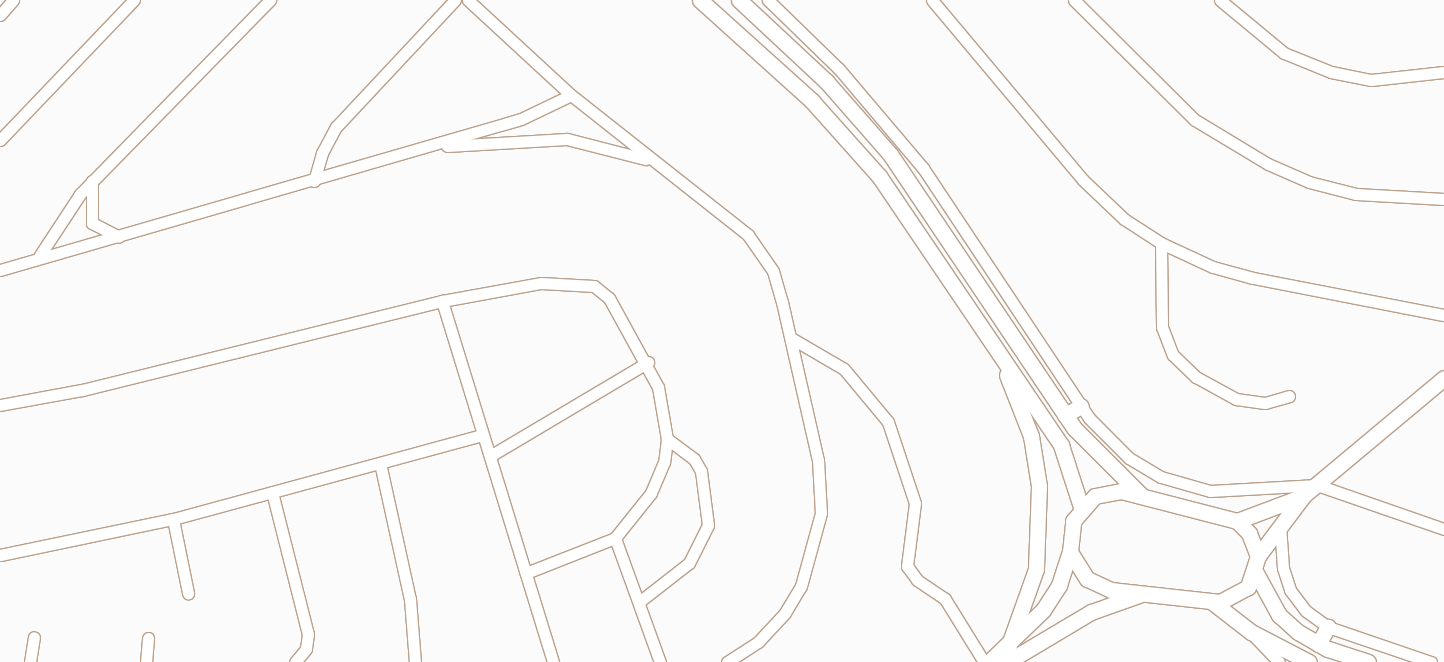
<!DOCTYPE html>
<style>
body{margin:0}
#map{position:relative;width:1444px;height:662px;overflow:hidden;background:#fbfbfb;font-family:"Space Grotesk",sans-serif}
div>[style]{position:absolute}
.roads{filter:drop-shadow(1px 0 #b9a08b) drop-shadow(-1px 0 #b9a08b) drop-shadow(0 1px #b9a08b) drop-shadow(0 -1px #b9a08b)}
.minor>*{height:11px;margin:-5.5px;padding:0 5.5px;transform-origin:5.5px;border-radius:5.5px;background:#fff}
.tertiary>*{height:15px;margin:-7.5px;padding:0 7.5px;transform-origin:7.5px;border-radius:7.5px;background:#fff}
span{translate:-50% -50%;white-space:nowrap;text-align:center;line-height:1.15;-webkit-text-stroke:4px #fff;paint-order:stroke}
</style>
<div id="map">
<div class="roads">
<div class="minor">
<i style="left:468px;top:0;width:140px;rotate:42.7deg"></i>
<i style="left:768px;top:0;width:99px;rotate:44.2deg"></i>
<i style="left:839px;top:69px;width:130px;rotate:49.7deg"></i>
<i style="left:923px;top:168px;width:300px;rotate:56.4deg"></i>
<i style="left:1089px;top:418px;width:57px;rotate:45deg"></i>
<i style="left:1129px;top:458px;width:37px;rotate:31deg"></i>
<i style="left:1161px;top:477px;width:51px;rotate:15.9deg"></i>
<i style="left:1210px;top:491px;width:107px;rotate:-3.2deg"></i>
<i style="left:1317px;top:485px;width:134px;rotate:19.1deg"></i>
<i style="left:932px;top:0;width:235px;rotate:50deg"></i>
<i style="left:1083px;top:180px;width:57px;rotate:43.6deg"></i>
<i style="left:1124px;top:219px;width:44px;rotate:33deg"></i>
<i style="left:1161px;top:243px;width:57px;rotate:24.8deg"></i>
<i style="left:1213px;top:267px;width:41px;rotate:15.4deg"></i>
<i style="left:1253px;top:278px;width:195px;rotate:11deg"></i>
<i style="left:1074px;top:0;width:170px;rotate:44.8deg"></i>
<i style="left:1195px;top:120px;width:85px;rotate:31.1deg"></i>
<i style="left:1268px;top:164px;width:45px;rotate:23.7deg"></i>
<i style="left:1309px;top:182px;width:49px;rotate:14.3deg"></i>
<i style="left:1356px;top:194px;width:88px;rotate:3.3deg"></i>
<i style="left:1220px;top:0;width:83px;rotate:39.6deg"></i>
<i style="left:1284px;top:53px;width:51px;rotate:22deg"></i>
<i style="left:1331px;top:72px;width:41px;rotate:11.3deg"></i>
<i style="left:1371px;top:80px;width:73px;rotate:-6.3deg"></i>
<i style="left:0;top:15px;width:20px;rotate:-49deg"></i>
<i style="left:0;top:140px;width:194px;rotate:-46.3deg"></i>
<i style="left:447px;top:146px;width:120px;rotate:-3.3deg"></i>
<i style="left:567px;top:139px;width:81px;rotate:14.4deg"></i>
<i style="left:92px;top:181px;width:42px;rotate:90deg"></i>
<i style="left:92px;top:223px;width:30px;rotate:27deg"></i>
<i style="left:314px;top:181px;width:29px;rotate:-74deg"></i>
<i style="left:322px;top:153px;width:30px;rotate:-62deg"></i>
<i style="left:336px;top:127px;width:174px;rotate:-46.9deg"></i>
<i style="left:1161px;top:243px;width:84px;rotate:89.3deg"></i>
<i style="left:1162px;top:327px;width:30px;rotate:69deg"></i>
<i style="left:1173px;top:355px;width:32px;rotate:44deg"></i>
<i style="left:1196px;top:377px;width:46px;rotate:28.8deg"></i>
<i style="left:1236px;top:399px;width:29px;rotate:8deg"></i>
<i style="left:1265px;top:403px;width:25px;rotate:-16deg"></i>
<i style="left:40px;top:255px;width:73px;rotate:-56.7deg"></i>
<i style="left:80px;top:194px;width:272px;rotate:-45.6deg"></i>
<i style="left:0;top:270px;width:542px;rotate:-16.16deg"></i>
<i style="left:521px;top:119px;width:55px;rotate:-25.6deg"></i>
<i style="left:571px;top:95px;width:226px;rotate:38.3deg"></i>
<i style="left:748px;top:235px;width:44px;rotate:55.2deg"></i>
<i style="left:773px;top:271px;width:32px;rotate:74deg"></i>
<i style="left:782px;top:302px;width:162px;rotate:77.2deg"></i>
<i style="left:818px;top:460px;width:53px;rotate:86.8deg"></i>
<i style="left:821px;top:513px;width:76px;rotate:105.3deg"></i>
<i style="left:801px;top:586px;width:31px;rotate:121deg"></i>
<i style="left:785px;top:613px;width:40px;rotate:133deg"></i>
<i style="left:758px;top:642px;width:37px;rotate:147deg"></i>
<i style="left:442px;top:301px;width:378px;rotate:72.9deg"></i>
<i style="left:791px;top:338px;width:61px;rotate:30.3deg"></i>
<i style="left:844px;top:369px;width:69px;rotate:50.3deg"></i>
<i style="left:888px;top:422px;width:85px;rotate:71.6deg"></i>
<i style="left:915px;top:503px;width:64px;rotate:97.2deg"></i>
<i style="left:907px;top:566px;width:17px;rotate:54deg"></i>
<i style="left:917px;top:580px;width:34px;rotate:34deg"></i>
<i style="left:945px;top:599px;width:74px;rotate:58.2deg"></i>
<i style="left:0;top:405px;width:83px;rotate:-10.4deg"></i>
<i style="left:82px;top:390px;width:371px;rotate:-13.9deg"></i>
<i style="left:442px;top:301px;width:101px;rotate:-10.3deg"></i>
<i style="left:541px;top:283px;width:53px;rotate:3.2deg"></i>
<i style="left:594px;top:286px;width:19px;rotate:39deg"></i>
<i style="left:609px;top:298px;width:102px;rotate:61.2deg"></i>
<i style="left:658px;top:387px;width:53px;rotate:80.2deg"></i>
<i style="left:667px;top:439px;width:23px;rotate:97deg"></i>
<i style="left:664px;top:462px;width:34px;rotate:113deg"></i>
<i style="left:651px;top:493px;width:58px;rotate:128.7deg"></i>
<i style="left:615px;top:538px;width:96px;rotate:158.5deg"></i>
<i style="left:490px;top:456px;width:184px;rotate:-30.7deg"></i>
<i style="left:380px;top:463px;width:139px;rotate:77.6deg"></i>
<i style="left:410px;top:599px;width:63px;rotate:85.5deg"></i>
<i style="left:272px;top:492px;width:146px;rotate:75.8deg"></i>
<i style="left:308px;top:634px;width:15px;rotate:98deg"></i>
<i style="left:306px;top:649px;width:17px;rotate:130deg"></i>
<i style="left:173px;top:519px;width:76px;rotate:78.5deg"></i>
<i style="left:1280px;top:525px;width:43px;rotate:86deg"></i>
<i style="left:1283px;top:568px;width:23px;rotate:72deg"></i>
<i style="left:1290px;top:590px;width:26px;rotate:53deg"></i>
<i style="left:1306px;top:611px;width:27px;rotate:36deg"></i>
<i style="left:1328px;top:627px;width:109px;rotate:18.8deg"></i>
<i style="left:615px;top:538px;width:132px;rotate:70.1deg"></i>
<i style="left:0;top:555px;width:177px;rotate:-11.8deg"></i>
<i style="left:173px;top:519px;width:320px;rotate:-15.2deg"></i>
<i style="left:639px;top:602px;width:63px;rotate:-38deg"></i>
<i style="left:689px;top:563px;width:42px;rotate:-63.4deg"></i>
<i style="left:708px;top:525px;width:54px;rotate:-97.4deg"></i>
<i style="left:701px;top:471px;width:14px;rotate:-120deg"></i>
<i style="left:694px;top:459px;width:34px;rotate:-143deg"></i>
<i style="left:1253px;top:635px;width:37px;rotate:46deg"></i>
<i style="left:30px;top:662px;width:25px;rotate:-81deg"></i>
<i style="left:146px;top:662px;width:24px;rotate:-85deg"></i>
</div>
<div class="tertiary">
<i style="left:700px;top:0;width:151px;rotate:42deg"></i>
<i style="left:812px;top:101px;width:101px;rotate:48.2deg"></i>
<i style="left:879px;top:176px;width:325px;rotate:55.9deg"></i>
<i style="left:1061px;top:445px;width:65px;rotate:72.1deg"></i>
<i style="left:739px;top:0;width:119px;rotate:43deg"></i>
<i style="left:826px;top:81px;width:97px;rotate:48.8deg"></i>
<i style="left:890px;top:154px;width:331px;rotate:56.1deg"></i>
<i style="left:1075px;top:429px;width:93px;rotate:45deg"></i>
<i style="left:1007px;top:375px;width:66px;rotate:68.5deg"></i>
<i style="left:1031px;top:436px;width:51px;rotate:80.9deg"></i>
<i style="left:1039px;top:486px;width:83px;rotate:92.1deg"></i>
<i style="left:1036px;top:569px;width:81px;rotate:109.6deg"></i>
<i style="left:1065px;top:415px;width:18px;rotate:-29deg"></i>
<i style="left:1121px;top:491px;width:120px;rotate:14.5deg"></i>
<i style="left:1237px;top:521px;width:17px;rotate:45deg"></i>
<i style="left:1249px;top:533px;width:25px;rotate:69deg"></i>
<i style="left:1258px;top:556px;width:33px;rotate:108deg"></i>
<i style="left:1248px;top:587px;width:32px;rotate:152deg"></i>
<i style="left:1220px;top:602px;width:110px;rotate:-173.7deg"></i>
<i style="left:1111px;top:590px;width:26px;rotate:-155deg"></i>
<i style="left:1087px;top:579px;width:32px;rotate:-122deg"></i>
<i style="left:1070px;top:552px;width:31px;rotate:-84deg"></i>
<i style="left:1073px;top:521px;width:33px;rotate:-49deg"></i>
<i style="left:1095px;top:496px;width:26px;rotate:-11deg"></i>
<i style="left:1237px;top:521px;width:68px;rotate:-20.6deg"></i>
<i style="left:1258px;top:556px;width:76px;rotate:-53deg"></i>
<i style="left:1304px;top:495px;width:182px;rotate:-39.9deg"></i>
<i style="left:1256px;top:573px;width:48px;rotate:61.3deg"></i>
<i style="left:1279px;top:615px;width:25px;rotate:42deg"></i>
<i style="left:1298px;top:632px;width:34px;rotate:30deg"></i>
<i style="left:1328px;top:649px;width:42px;rotate:18deg"></i>
<i style="left:1211px;top:601px;width:51px;rotate:37.8deg"></i>
<i style="left:1251px;top:632px;width:65px;rotate:27.3deg"></i>
<i style="left:1318px;top:644px;width:20px;rotate:-60deg"></i>
<i style="left:989px;top:662px;width:75px;rotate:-43.9deg"></i>
<i style="left:1043px;top:610px;width:30px;rotate:-57deg"></i>
<i style="left:1059px;top:585px;width:35px;rotate:-72deg"></i>
<i style="left:1007px;top:662px;width:98px;rotate:-30.8deg"></i>
<i style="left:1091px;top:612px;width:51px;rotate:-19.5deg"></i>
</div>
</div>
</div>
